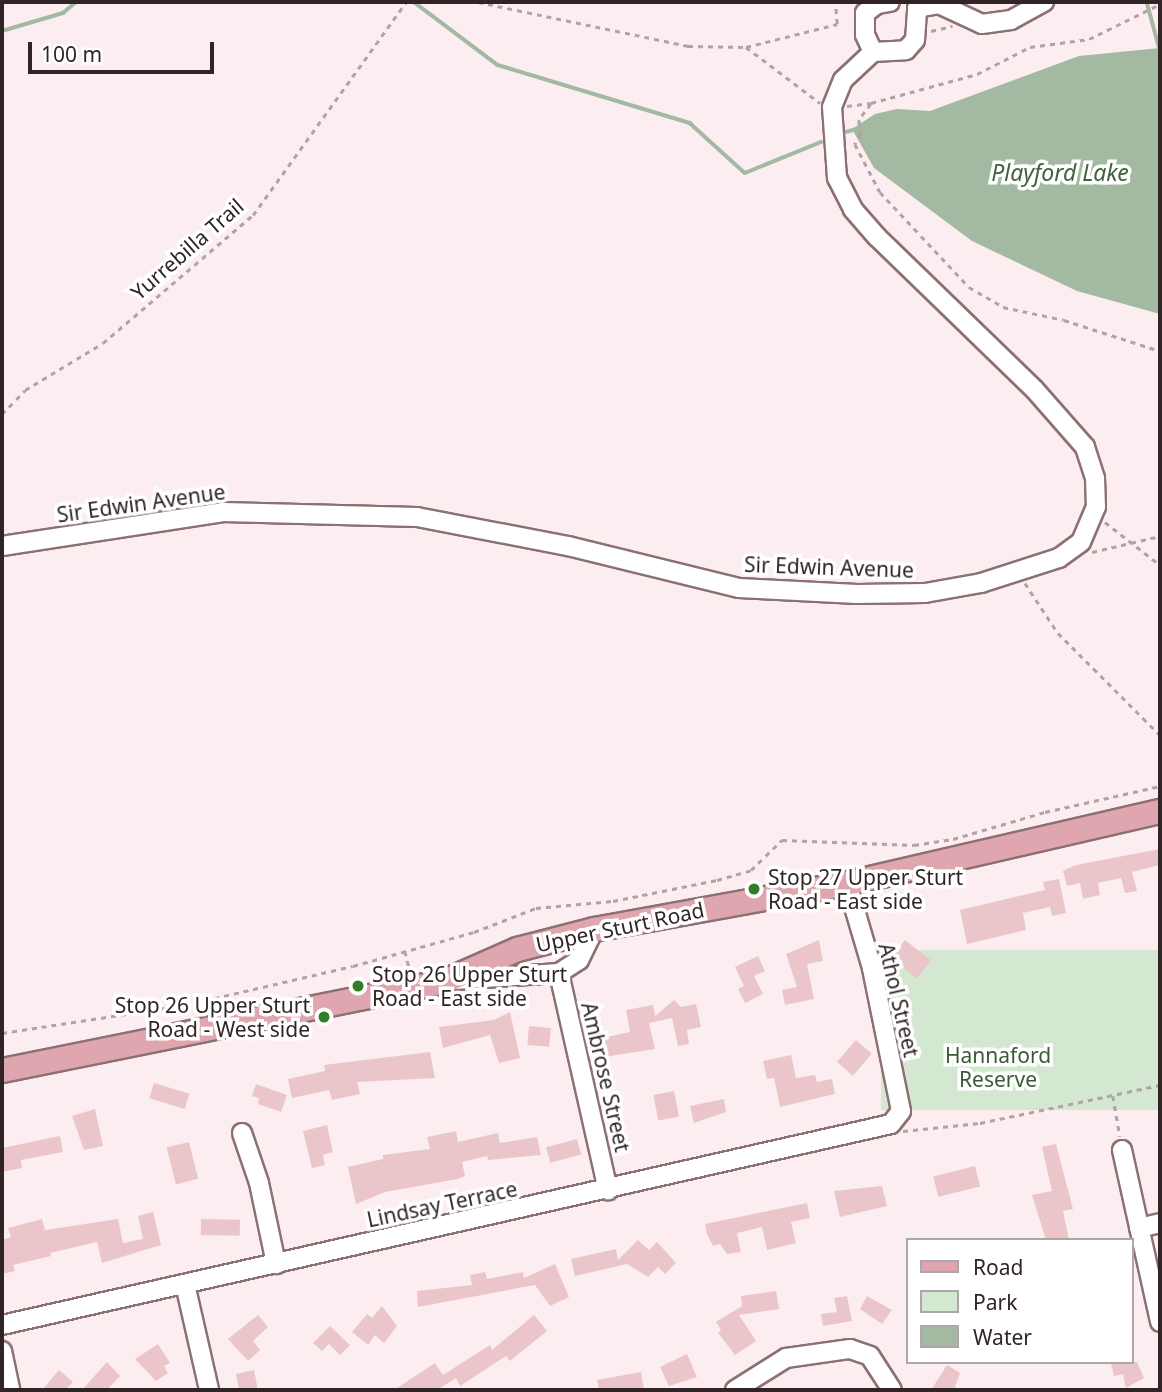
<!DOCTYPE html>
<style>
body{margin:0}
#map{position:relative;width:1162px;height:1392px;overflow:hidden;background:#fceef0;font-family:"Noto Sans",sans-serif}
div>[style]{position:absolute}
.green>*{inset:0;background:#d4e8d1;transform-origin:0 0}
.water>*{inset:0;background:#a4b9a1}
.stream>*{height:3.5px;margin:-1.75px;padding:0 1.75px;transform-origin:1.75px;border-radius:1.75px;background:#a4b9a1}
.building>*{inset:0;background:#eac6ca;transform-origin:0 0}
.path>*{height:2.5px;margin-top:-1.25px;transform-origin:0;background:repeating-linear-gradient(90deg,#b0a3a5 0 5px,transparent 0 10px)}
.roads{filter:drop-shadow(2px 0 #8c7073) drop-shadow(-2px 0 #8c7073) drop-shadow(0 2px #8c7073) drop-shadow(0 -2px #8c7073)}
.minor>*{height:18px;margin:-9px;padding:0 9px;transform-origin:9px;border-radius:9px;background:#fff}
.major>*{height:23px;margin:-11.5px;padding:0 11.5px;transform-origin:11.5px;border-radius:11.5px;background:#dfa6af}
.dots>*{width:19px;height:19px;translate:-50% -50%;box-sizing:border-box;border:4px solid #fff;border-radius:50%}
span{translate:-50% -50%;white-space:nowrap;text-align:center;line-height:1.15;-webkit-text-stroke:7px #fff;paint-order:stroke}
.street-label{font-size:21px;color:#302426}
.poi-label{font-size:21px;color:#302426}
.left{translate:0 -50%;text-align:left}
.right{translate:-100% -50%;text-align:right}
.park-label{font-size:21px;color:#3a5a35}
.water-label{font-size:23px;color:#40623c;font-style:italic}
.frame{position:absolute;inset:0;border:4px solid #302426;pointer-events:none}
.legend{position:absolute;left:906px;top:1238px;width:228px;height:126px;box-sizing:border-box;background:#fff;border:2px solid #aca7a8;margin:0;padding:9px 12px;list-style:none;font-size:21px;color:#302426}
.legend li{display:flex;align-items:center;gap:14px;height:35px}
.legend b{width:35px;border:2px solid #aca7a8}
.scale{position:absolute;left:28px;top:42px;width:186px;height:32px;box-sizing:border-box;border:4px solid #302426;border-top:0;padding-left:9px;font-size:21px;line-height:24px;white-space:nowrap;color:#302426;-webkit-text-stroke:5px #fff;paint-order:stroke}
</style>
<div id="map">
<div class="green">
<i style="left:1160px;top:950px;width:160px;height:279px;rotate:90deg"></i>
</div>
<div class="water">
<i style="clip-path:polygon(1160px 48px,1160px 314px,1077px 291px,972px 241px,874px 168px,852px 129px,875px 114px,897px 109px,930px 111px,1079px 56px)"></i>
</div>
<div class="stream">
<i style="left:414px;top:2px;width:105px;rotate:36.9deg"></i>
<i style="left:498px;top:65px;width:201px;rotate:16.8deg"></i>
<i style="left:690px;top:123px;width:74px;rotate:42.3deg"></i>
<i style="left:745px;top:173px;width:82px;rotate:-22.2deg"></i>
<i style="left:1147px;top:2px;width:50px;rotate:74.8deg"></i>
<i style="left:2px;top:31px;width:64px;rotate:-16.4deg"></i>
<i style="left:63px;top:13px;width:17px;rotate:-40deg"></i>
<i style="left:842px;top:133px;width:16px;rotate:-15deg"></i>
</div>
<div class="building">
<i style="clip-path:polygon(1160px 849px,1160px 865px,1132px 872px,1137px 891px,1125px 893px,1121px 878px,1098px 883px,1100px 895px,1083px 899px,1080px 883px,1067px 886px,1063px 871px,1076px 865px)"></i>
<i style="clip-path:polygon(1059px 879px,1066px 913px,1052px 916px,1050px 907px,1023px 913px,1026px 930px,967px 944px,960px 910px,1045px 890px,1043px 882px)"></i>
<i style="clip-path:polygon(819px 940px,823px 961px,807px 964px,814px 999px,785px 1005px,782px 990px,797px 987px,786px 954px)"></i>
<i style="left:905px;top:940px;width:33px;height:23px;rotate:38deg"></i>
<i style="clip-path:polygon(758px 956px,765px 971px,754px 976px,763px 994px,745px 1003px,738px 989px,744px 986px,735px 967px)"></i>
<i style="clip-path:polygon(674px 1000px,681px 1007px,696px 1004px,701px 1027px,687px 1030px,689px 1044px,678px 1046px,672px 1018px,649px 1023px,655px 1049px,597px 1058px,593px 1040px,630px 1032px,626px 1010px,653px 1005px,655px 1016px)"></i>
<i style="clip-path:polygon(510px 1012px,520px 1058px,499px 1063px,490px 1035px,443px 1048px,439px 1027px,494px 1020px)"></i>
<i style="left:529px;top:1026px;width:22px;height:19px;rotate:5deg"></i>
<i style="left:856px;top:1040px;width:21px;height:29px;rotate:41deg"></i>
<i style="clip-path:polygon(430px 1052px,435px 1078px,357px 1082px,360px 1094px,332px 1100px,329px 1090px,292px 1098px,288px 1079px,325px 1071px,324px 1065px)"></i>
<i style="clip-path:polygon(791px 1055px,796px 1078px,815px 1075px,817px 1082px,832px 1079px,835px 1094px,780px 1107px,774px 1078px,767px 1079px,763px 1061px)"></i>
<i style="left:154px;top:1083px;width:37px;height:16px;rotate:17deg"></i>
<i style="clip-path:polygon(256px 1084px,287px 1095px,281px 1112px,258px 1104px,259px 1098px,252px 1096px)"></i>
<i style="left:674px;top:1091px;width:26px;height:21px;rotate:79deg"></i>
<i style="clip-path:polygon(724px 1099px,726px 1112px,694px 1123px,690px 1106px)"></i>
<i style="clip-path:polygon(95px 1109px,103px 1146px,84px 1150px,72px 1116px)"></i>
<i style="clip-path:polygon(327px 1125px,333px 1152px,323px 1155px,325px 1165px,312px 1168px,303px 1131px)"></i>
<i style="clip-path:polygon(456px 1131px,458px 1142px,498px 1133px,500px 1143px,537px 1137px,541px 1155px,488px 1160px,487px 1156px,462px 1162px,465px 1176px,458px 1179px,385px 1192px,356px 1204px,348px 1167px,383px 1159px,383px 1155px,430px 1149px,427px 1137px)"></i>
<i style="clip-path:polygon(60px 1136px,63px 1152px,21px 1160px,22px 1168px,2px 1172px,2px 1148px)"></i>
<i style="left:577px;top:1139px;width:16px;height:32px;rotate:75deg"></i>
<i style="left:189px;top:1142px;width:38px;height:23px;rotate:76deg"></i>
<i style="clip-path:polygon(1056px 1144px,1073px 1209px,1063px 1211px,1069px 1240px,1046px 1240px,1032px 1195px,1052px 1191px,1042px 1147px)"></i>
<i style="left:975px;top:1166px;width:21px;height:43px;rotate:76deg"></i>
<i style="clip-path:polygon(882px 1186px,887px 1206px,840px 1217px,834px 1191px)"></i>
<i style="clip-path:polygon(807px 1203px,810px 1218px,791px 1222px,796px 1243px,767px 1250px,762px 1227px,737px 1233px,741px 1252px,727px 1254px,720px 1244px,713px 1246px,707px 1234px,705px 1224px)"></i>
<i style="clip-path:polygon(153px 1212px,161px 1245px,102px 1263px,97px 1242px,50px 1253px,51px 1256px,13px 1265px,15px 1271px,2px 1274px,2px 1240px,11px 1237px,8px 1228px,42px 1219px,45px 1230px,118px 1219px,123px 1243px,143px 1239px,138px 1216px)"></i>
<i style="left:201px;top:1219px;width:39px;height:16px;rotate:1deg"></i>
<i style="clip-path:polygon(638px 1240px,649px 1250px,657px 1242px,676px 1263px,665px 1274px,658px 1267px,648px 1277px,627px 1264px,575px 1276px,571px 1259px,616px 1249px,618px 1260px)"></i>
<i style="clip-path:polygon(555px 1264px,569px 1297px,550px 1306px,535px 1285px,418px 1307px,417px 1291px,472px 1285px,470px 1275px,485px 1272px,487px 1279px,523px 1272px,524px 1278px)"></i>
<i style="clip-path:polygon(776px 1291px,779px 1309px,739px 1315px,756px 1341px,735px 1355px,718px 1333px,721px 1330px,716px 1322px,742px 1306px,741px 1296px)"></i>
<i style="clip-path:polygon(847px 1296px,852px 1321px,823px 1326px,821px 1314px,837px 1312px,834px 1298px)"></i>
<i style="clip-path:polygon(867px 1296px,892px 1310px,882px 1324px,860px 1309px)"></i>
<i style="clip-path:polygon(382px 1306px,397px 1326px,384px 1343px,375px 1335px,368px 1345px,352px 1332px,367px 1314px,372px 1318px)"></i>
<i style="clip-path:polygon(258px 1315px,268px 1327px,253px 1341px,260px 1350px,248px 1361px,228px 1339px)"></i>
<i style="clip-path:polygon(534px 1315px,547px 1331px,510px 1361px,506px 1356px,460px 1386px,456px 1378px,437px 1390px,394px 1390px,435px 1363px,443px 1375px,490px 1345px,492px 1350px)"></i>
<i style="clip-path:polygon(330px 1326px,350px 1345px,340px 1355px,329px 1344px,322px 1351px,313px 1343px)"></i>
<i style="clip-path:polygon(158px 1344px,170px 1363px,164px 1366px,168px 1373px,156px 1381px,135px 1359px)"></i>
<i style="clip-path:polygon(687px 1354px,697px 1377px,669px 1386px,660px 1367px)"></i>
<i style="clip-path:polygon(107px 1362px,120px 1376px,107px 1390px,82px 1390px)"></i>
<i style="clip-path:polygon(1115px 1362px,1137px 1362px,1144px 1378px,1126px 1388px,1123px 1374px,1114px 1376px,1111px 1364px)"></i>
<i style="clip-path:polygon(947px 1365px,960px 1373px,954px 1390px,931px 1390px)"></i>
<i style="clip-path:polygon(59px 1370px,73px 1382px,65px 1390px,42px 1390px)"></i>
<i style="clip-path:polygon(254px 1370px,258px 1390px,239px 1390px,236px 1374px)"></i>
<i style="clip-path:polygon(641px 1372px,644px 1390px,599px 1390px,597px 1380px)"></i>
</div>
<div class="path">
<i style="left:478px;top:2px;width:215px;rotate:11.8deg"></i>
<i style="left:688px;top:46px;width:58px;rotate:1deg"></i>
<i style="left:746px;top:47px;width:94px;rotate:-14.2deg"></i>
<i style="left:837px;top:24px;width:22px;rotate:-95deg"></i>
<i style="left:931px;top:31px;width:22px;rotate:-13deg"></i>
<i style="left:746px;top:47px;width:93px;rotate:37.1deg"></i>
<i style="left:871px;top:104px;width:20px;rotate:127deg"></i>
<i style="left:859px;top:120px;width:14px;rotate:82deg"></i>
<i style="left:861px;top:134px;width:12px;rotate:121deg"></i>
<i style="left:855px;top:144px;width:54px;rotate:62.5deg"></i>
<i style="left:880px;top:192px;width:130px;rotate:46.9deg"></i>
<i style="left:969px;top:287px;width:39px;rotate:30deg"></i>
<i style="left:1003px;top:307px;width:62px;rotate:12deg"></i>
<i style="left:1064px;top:320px;width:101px;rotate:17.9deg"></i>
<i style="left:847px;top:106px;width:24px;rotate:-7deg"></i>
<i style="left:871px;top:103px;width:110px;rotate:-15.3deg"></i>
<i style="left:977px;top:74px;width:59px;rotate:-27deg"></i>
<i style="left:1030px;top:47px;width:60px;rotate:-7.7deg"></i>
<i style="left:1089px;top:39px;width:79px;rotate:-26.2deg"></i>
<i style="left:2px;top:414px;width:33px;rotate:-46deg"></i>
<i style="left:25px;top:390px;width:91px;rotate:-31.1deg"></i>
<i style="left:103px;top:343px;width:197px;rotate:-40.5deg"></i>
<i style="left:253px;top:215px;width:262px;rotate:-54.3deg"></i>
<i style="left:1105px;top:522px;width:70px;rotate:38deg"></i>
<i style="left:1092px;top:552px;width:70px;rotate:-13.2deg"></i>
<i style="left:1025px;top:583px;width:60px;rotate:56.6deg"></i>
<i style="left:1058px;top:633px;width:144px;rotate:45deg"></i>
<i style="left:405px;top:951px;width:21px;rotate:76deg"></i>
<i style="left:2px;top:1033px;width:185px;rotate:-8.7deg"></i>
<i style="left:185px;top:1005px;width:172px;rotate:-13.1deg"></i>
<i style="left:353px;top:966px;width:126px;rotate:-15.7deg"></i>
<i style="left:474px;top:932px;width:66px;rotate:-21.2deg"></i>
<i style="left:536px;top:908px;width:77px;rotate:-5.2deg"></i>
<i style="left:613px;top:901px;width:106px;rotate:-11.4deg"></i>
<i style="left:717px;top:880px;width:35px;rotate:-16deg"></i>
<i style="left:751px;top:870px;width:43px;rotate:-44.1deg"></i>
<i style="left:782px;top:840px;width:132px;rotate:2.2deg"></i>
<i style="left:914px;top:845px;width:39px;rotate:-9deg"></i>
<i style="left:953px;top:839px;width:96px;rotate:-16.4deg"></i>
<i style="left:1045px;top:812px;width:118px;rotate:-12.7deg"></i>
<i style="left:1113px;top:1096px;width:41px;rotate:80.1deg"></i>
<i style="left:903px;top:1131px;width:77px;rotate:-5.9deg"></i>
<i style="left:980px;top:1123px;width:184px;rotate:-11.9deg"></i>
</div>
<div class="roads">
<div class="minor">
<i style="left:917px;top:8px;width:22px;rotate:-10deg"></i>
<i style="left:939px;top:4px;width:47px;rotate:24.9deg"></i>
<i style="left:982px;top:24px;width:29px;rotate:-8deg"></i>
<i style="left:1011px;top:20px;width:38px;rotate:-29deg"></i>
<i style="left:873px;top:52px;width:19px;rotate:-115deg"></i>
<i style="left:865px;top:35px;width:22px;rotate:-90deg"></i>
<i style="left:865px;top:13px;width:15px;rotate:-37deg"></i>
<i style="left:877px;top:4px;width:13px;rotate:-9deg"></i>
<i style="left:2px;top:546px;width:224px;rotate:-8.7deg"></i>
<i style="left:223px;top:512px;width:194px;rotate:1.5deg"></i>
<i style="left:417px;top:517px;width:154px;rotate:10.9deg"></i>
<i style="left:568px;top:546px;width:176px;rotate:13.8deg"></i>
<i style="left:739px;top:588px;width:118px;rotate:2.9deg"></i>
<i style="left:857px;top:594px;width:68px;rotate:-0.8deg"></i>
<i style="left:925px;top:593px;width:57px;rotate:-10.1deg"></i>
<i style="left:981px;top:583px;width:82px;rotate:-17.8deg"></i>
<i style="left:1059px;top:558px;width:27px;rotate:-36deg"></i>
<i style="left:1081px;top:542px;width:38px;rotate:-67deg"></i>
<i style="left:1096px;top:507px;width:29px;rotate:-92deg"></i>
<i style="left:1095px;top:478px;width:33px;rotate:-108deg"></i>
<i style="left:1085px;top:447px;width:77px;rotate:-131.3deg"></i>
<i style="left:1034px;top:389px;width:219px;rotate:-135.9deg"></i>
<i style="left:877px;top:237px;width:37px;rotate:-131deg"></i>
<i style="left:853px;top:209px;width:35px;rotate:-117deg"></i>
<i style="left:837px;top:178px;width:71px;rotate:-94deg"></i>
<i style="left:832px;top:107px;width:29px;rotate:-68deg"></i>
<i style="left:843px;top:80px;width:41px;rotate:-43deg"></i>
<i style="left:873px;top:52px;width:33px;rotate:-3deg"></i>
<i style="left:906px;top:50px;width:13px;rotate:-48deg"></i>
<i style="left:915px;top:40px;width:32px;rotate:-86deg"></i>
<i style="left:559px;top:973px;width:24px;rotate:-33deg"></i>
<i style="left:579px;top:960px;width:34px;rotate:-64deg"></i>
<i style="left:455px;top:980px;width:104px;rotate:-3.9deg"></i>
<i style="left:559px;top:973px;width:223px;rotate:77.3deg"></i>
<i style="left:242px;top:1133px;width:53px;rotate:71.2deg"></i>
<i style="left:259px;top:1183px;width:83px;rotate:78.1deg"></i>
<i style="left:1122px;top:1150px;width:176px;rotate:77.5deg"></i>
<i style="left:1139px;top:1228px;width:22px;rotate:-13deg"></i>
<i style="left:185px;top:1284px;width:109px;rotate:77.2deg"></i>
<i style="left:2px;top:1325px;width:911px;rotate:-12.74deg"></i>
<i style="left:891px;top:1124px;width:16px;rotate:-52deg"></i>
<i style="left:901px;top:1111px;width:146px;rotate:-101.5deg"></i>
<i style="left:872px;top:968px;width:89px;rotate:-106.4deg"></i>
<i style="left:2px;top:1351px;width:40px;rotate:78deg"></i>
<i style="left:735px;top:1390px;width:60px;rotate:-32.1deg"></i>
<i style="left:786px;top:1358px;width:65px;rotate:-8deg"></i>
<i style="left:850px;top:1349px;width:21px;rotate:19deg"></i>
<i style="left:870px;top:1356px;width:40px;rotate:57.1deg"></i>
</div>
<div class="major">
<i style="left:2px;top:1070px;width:421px;rotate:-11.4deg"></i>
<i style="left:415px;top:987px;width:30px;rotate:-12deg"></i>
<i style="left:444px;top:981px;width:80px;rotate:-23.7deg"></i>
<i style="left:517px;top:949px;width:80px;rotate:-14.6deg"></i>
<i style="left:594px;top:929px;width:257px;rotate:-10.3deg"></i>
<i style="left:847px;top:883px;width:321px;rotate:-13deg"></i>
</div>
</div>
<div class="dots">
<i style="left:754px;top:889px;background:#317e27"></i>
<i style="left:358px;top:986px;background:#317e27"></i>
<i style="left:324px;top:1017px;background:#317e27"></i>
</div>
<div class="street-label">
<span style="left:187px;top:249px;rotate:-41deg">Yurrebilla Trail</span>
<span style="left:141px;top:503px;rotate:-8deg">Sir Edwin Avenue</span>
<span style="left:829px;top:567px;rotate:2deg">Sir Edwin Avenue</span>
<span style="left:620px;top:927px;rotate:-12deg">Upper Sturt Road</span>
<span style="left:899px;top:1000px;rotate:77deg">Athol Street</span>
<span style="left:606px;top:1077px;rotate:77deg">Ambrose Street</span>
<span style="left:442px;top:1204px;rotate:-12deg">Lindsay Terrace</span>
</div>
<div class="poi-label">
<span class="left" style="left:768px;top:889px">Stop 27 Upper Sturt<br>Road - East side</span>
<span class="left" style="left:372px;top:986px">Stop 26 Upper Sturt<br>Road - East side</span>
<span class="right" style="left:310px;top:1017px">Stop 26 Upper Sturt<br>Road - West side</span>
</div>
<div class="park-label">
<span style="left:998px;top:1067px">Hannaford<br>Reserve</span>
</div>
<div class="water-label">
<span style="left:1060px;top:172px">Playford Lake</span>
</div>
<div class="frame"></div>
<ul class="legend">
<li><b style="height:9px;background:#dfa6af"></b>Road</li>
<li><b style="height:19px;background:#d4e8d1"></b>Park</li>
<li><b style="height:19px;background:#a4b9a1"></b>Water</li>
</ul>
<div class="scale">100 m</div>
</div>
